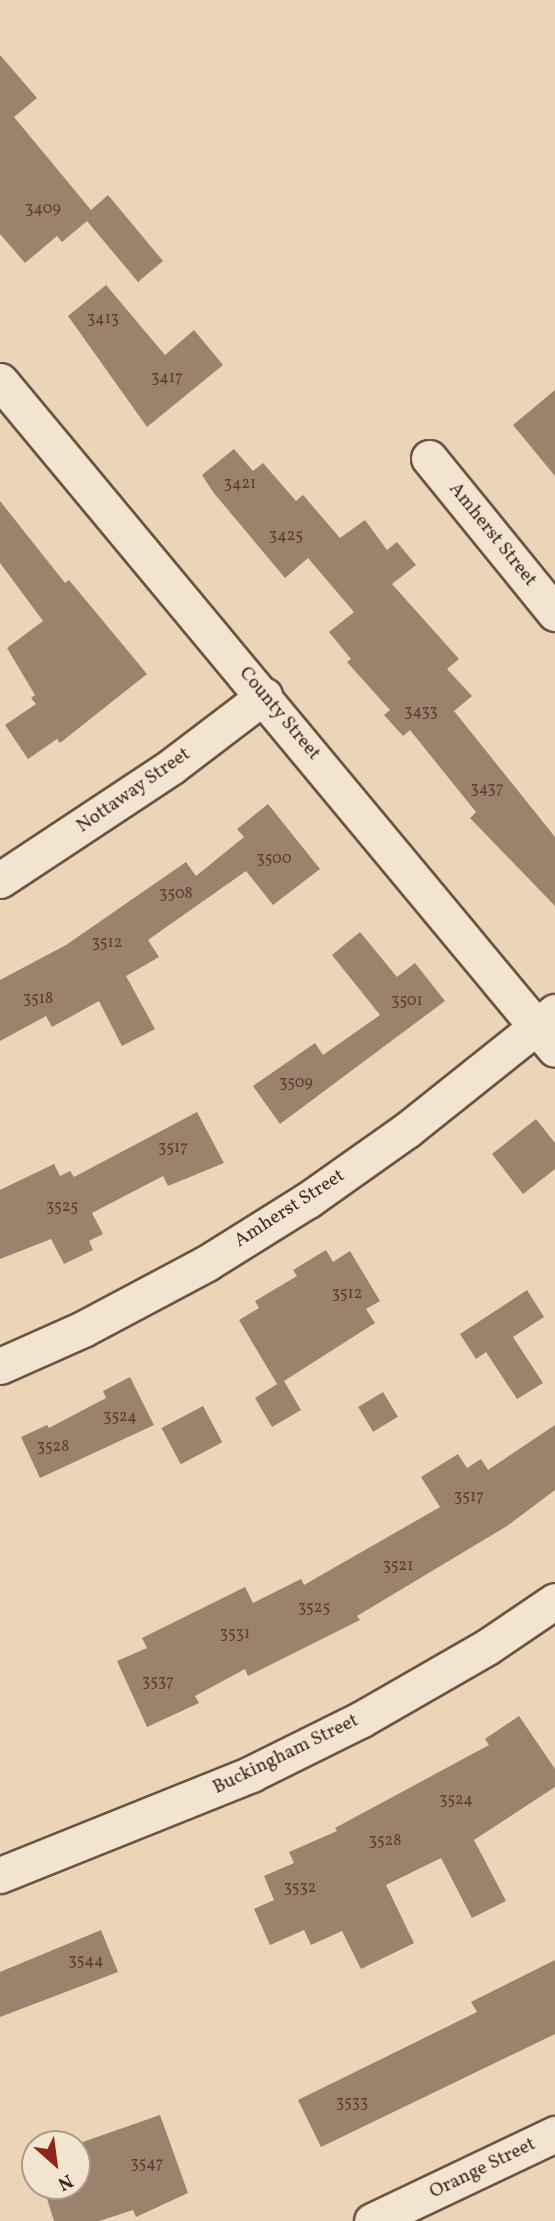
<!DOCTYPE html>
<style>
body{margin:0}
#map{position:relative;width:555px;height:2221px;overflow:hidden;background:#ebd5b6;font-family:Vollkorn,serif}
div>[style]{position:absolute}
.building>*{inset:0;background:#9a826d;transform-origin:0 0}
.roads{filter:drop-shadow(2px 0 #6d5343) drop-shadow(-2px 0 #6d5343) drop-shadow(0 2px #6d5343) drop-shadow(0 -2px #6d5343)}
.minor>*{height:35px;margin:-17.5px;padding:0 17.5px;transform-origin:17.5px;border-radius:17.5px;background:#f2e4d0}
span{translate:-50% -50%;white-space:nowrap;text-align:center;line-height:1.15;-webkit-text-stroke:6px #f2e4d0;paint-order:stroke}
.number-label{font-size:16px;color:#593e31}
.number-label span{-webkit-text-stroke-width:0}
.street-label{font-size:19px;color:#43281d}
.north{position:absolute;left:21px;top:2130px;width:70px;height:70px;box-sizing:border-box;background:#f2e4d0;border:2px solid #ac9988;border-radius:50%;rotate:152deg;font-size:19px;font-weight:700;line-height:28px;text-align:center;color:#43281d}
.north::after{content:'';display:block;margin:auto;width:24px;height:32px;background:#8f2418;clip-path:polygon(50% 0,100% 100%,50% 72%,0 100%)}
</style>
<div id="map">
<div class="building">
<i style="clip-path:polygon(0 55px,37px 98px,14px 117px,91px 210px,108px 195px,163px 261px,138px 282px,87px 221px,62px 242px,57px 236px,25px 263px,0 234px)"></i>
<i style="clip-path:polygon(106px 285px,165px 355px,194px 330px,223px 365px,147px 427px,68px 316px)"></i>
<i style="clip-path:polygon(555px 390px,555px 476px,513px 425px)"></i>
<i style="clip-path:polygon(234px 449px,253px 471px,263px 463px,296px 501px,303px 495px,340px 538px,365px 520px,387px 550px,397px 542px,416px 565px,392px 584px,459px 659px,447px 669px,472px 696px,454px 711px,555px 837px,555px 906px,470px 818px,476px 812px,410px 730px,403px 736px,384px 715px,390px 710px,347px 662px,351px 659px,329px 632px,354px 612px,308px 558px,285px 578px,213px 492px,202px 475px)"></i>
<i style="clip-path:polygon(0 501px,65px 583px,69px 580px,147px 674px,60px 743px,57px 739px,28px 759px,5px 725px,36px 704px,31px 698px,35px 695px,7px 648px,43px 621px,0 563px)"></i>
<i style="clip-path:polygon(268px 804px,320px 869px,273px 905px,246px 871px,148px 940px,159px 957px,126px 976px,155px 1029px,122px 1046px,99px 1001px,52px 1027px,46px 1016px,0 1041px,0 980px,66px 945px,186px 862px,196px 876px,244px 837px,237px 829px)"></i>
<i style="clip-path:polygon(360px 932px,397px 977px,415px 963px,445px 1001px,280px 1124px,253px 1086px,315px 1043px,323px 1055px,380px 1015px,332px 955px)"></i>
<i style="clip-path:polygon(197px 1112px,224px 1163px,168px 1186px,163px 1176px,92px 1213px,103px 1234px,89px 1241px,93px 1250px,64px 1264px,51px 1239px,0 1259px,0 1190px,54px 1164px,60px 1176px,70px 1171px,74px 1177px)"></i>
<i style="clip-path:polygon(536px 1119px,555px 1143px,555px 1169px,523px 1194px,492px 1154px)"></i>
<i style="clip-path:polygon(326px 1250px,333px 1262px,350px 1251px,380px 1301px,366px 1309px,375px 1323px,284px 1381px,301px 1410px,272px 1427px,255px 1398px,277px 1384px,239px 1320px,259px 1308px,255px 1301px,297px 1276px,293px 1270px)"></i>
<i style="clip-path:polygon(527px 1290px,544px 1317px,513px 1337px,543px 1383px,517px 1399px,486px 1352px,476px 1359px,460px 1334px)"></i>
<i style="clip-path:polygon(130px 1377px,154px 1425px,40px 1478px,21px 1437px,47px 1425px,49px 1428px,106px 1398px,103px 1391px)"></i>
<i style="left:383px;top:1392px;width:29px;height:29px;rotate:59deg"></i>
<i style="left:203px;top:1406px;width:41px;height:47px;rotate:62deg"></i>
<i style="clip-path:polygon(555px 1425px,555px 1490px,507px 1526px,357px 1616px,360px 1620px,248px 1676px,245px 1669px,195px 1696px,199px 1703px,147px 1727px,117px 1661px,147px 1648px,142px 1638px,245px 1587px,253px 1603px,301px 1579px,304px 1585px,440px 1507px,421px 1477px,458px 1454px,467px 1468px,481px 1459px,488px 1470px)"></i>
<i style="clip-path:polygon(519px 1716px,555px 1769px,555px 1787px,474px 1840px,506px 1901px,472px 1918px,441px 1858px,386px 1885px,414px 1943px,361px 1969px,342px 1931px,311px 1945px,304px 1930px,270px 1945px,254px 1909px,274px 1900px,264px 1876px,294px 1863px,289px 1852px,337px 1831px,335px 1828px,489px 1745px,485px 1739px)"></i>
<i style="clip-path:polygon(101px 1930px,118px 1972px,0 2017px,0 1972px)"></i>
<i style="clip-path:polygon(555px 1960px,555px 2034px,321px 2147px,298px 2100px,477px 2012px,471px 2002px)"></i>
<i style="clip-path:polygon(160px 2115px,188px 2193px,136px 2217px,133px 2210px,99px 2221px,54px 2221px,43px 2186px,77px 2186px,77px 2144px)"></i>
</div>
<div class="roads">
<div class="minor">
<i style="left:0;top:381px;width:868px;rotate:50.28deg"></i>
<i style="left:429px;top:458px;width:200px;rotate:50.9deg"></i>
<i style="left:0;top:880px;width:206px;rotate:-33.5deg"></i>
<i style="left:172px;top:766px;width:116px;rotate:-37.3deg"></i>
<i style="left:0;top:1366px;width:91px;rotate:-24deg"></i>
<i style="left:83px;top:1329px;width:140px;rotate:-28deg"></i>
<i style="left:207px;top:1263px;width:119px;rotate:-32deg"></i>
<i style="left:308px;top:1200px;width:121px;rotate:-35.3deg"></i>
<i style="left:407px;top:1130px;width:189px;rotate:-38.6deg"></i>
<i style="left:0;top:1875px;width:271px;rotate:-21.9deg"></i>
<i style="left:251px;top:1774px;width:122px;rotate:-26.4deg"></i>
<i style="left:360px;top:1720px;width:146px;rotate:-29.9deg"></i>
<i style="left:487px;top:1647px;width:82px;rotate:-34.1deg"></i>
<i style="left:372px;top:2221px;width:203px;rotate:-25.4deg"></i>
</div>
</div>
<div class="number-label">
<span style="left:43px;top:209px">3409</span>
<span style="left:103px;top:319px">3413</span>
<span style="left:167px;top:378px">3417</span>
<span style="left:240px;top:484px">3421</span>
<span style="left:286px;top:536px">3425</span>
<span style="left:421px;top:712px">3433</span>
<span style="left:487px;top:789px">3437</span>
<span style="left:274px;top:859px">3500</span>
<span style="left:176px;top:894px">3508</span>
<span style="left:107px;top:943px">3512</span>
<span style="left:38px;top:999px">3518</span>
<span style="left:407px;top:1001px">3501</span>
<span style="left:296px;top:1083px">3509</span>
<span style="left:173px;top:1148px">3517</span>
<span style="left:62px;top:1207px">3525</span>
<span style="left:347px;top:1294px">3512</span>
<span style="left:120px;top:1417px">3524</span>
<span style="left:53px;top:1447px">3528</span>
<span style="left:469px;top:1497px">3517</span>
<span style="left:398px;top:1566px">3521</span>
<span style="left:314px;top:1608px">3525</span>
<span style="left:235px;top:1634px">3531</span>
<span style="left:158px;top:1682px">3537</span>
<span style="left:456px;top:1800px">3524</span>
<span style="left:385px;top:1841px">3528</span>
<span style="left:300px;top:1888px">3532</span>
<span style="left:86px;top:1961px">3544</span>
<span style="left:352px;top:2103px">3533</span>
<span style="left:147px;top:2164px">3547</span>
</div>
<div class="street-label">
<span style="left:492px;top:535px;rotate:51deg">Amherst Street</span>
<span style="left:279px;top:714px;rotate:50deg">County Street</span>
<span style="left:134px;top:791px;rotate:-35deg">Nottaway Street</span>
<span style="left:290px;top:1209px;rotate:-33deg">Amherst Street</span>
<span style="left:286px;top:1755px;rotate:-26deg">Buckingham Street</span>
<span style="left:483px;top:2169px;rotate:-26deg">Orange Street</span>
</div>
<div class="north">N</div>
</div>
